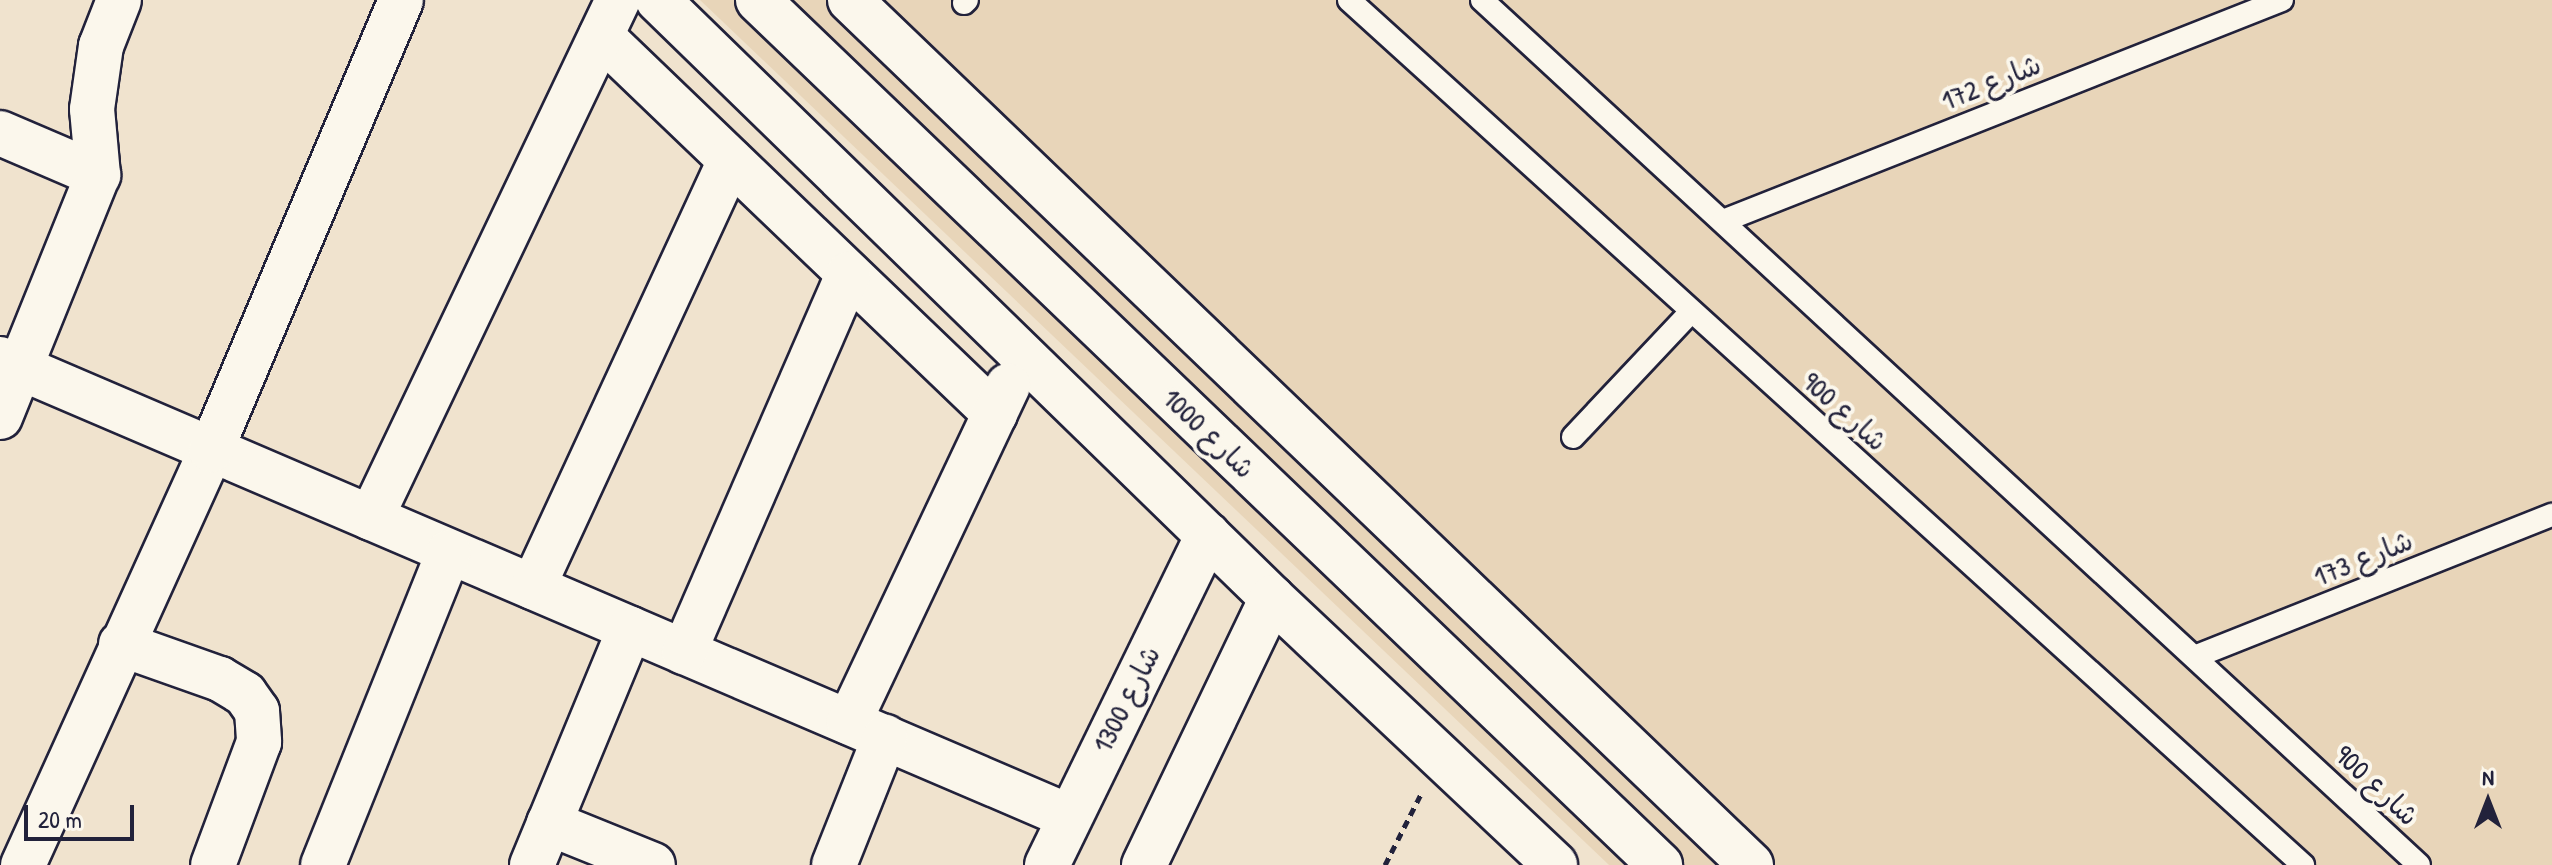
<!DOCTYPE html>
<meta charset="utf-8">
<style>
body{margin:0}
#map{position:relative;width:2552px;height:865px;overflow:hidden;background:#f0e3ce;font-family:"Patrick Hand","Playpen Sans Arabic",sans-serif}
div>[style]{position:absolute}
.built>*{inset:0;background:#e8d5b9}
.path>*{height:5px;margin-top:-2.5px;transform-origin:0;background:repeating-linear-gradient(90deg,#22223b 0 8px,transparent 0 14px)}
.roads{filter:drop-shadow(2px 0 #22223b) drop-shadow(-2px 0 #22223b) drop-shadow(0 2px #22223b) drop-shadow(0 -2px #22223b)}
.service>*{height:22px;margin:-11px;padding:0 11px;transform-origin:11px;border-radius:11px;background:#fbf7ec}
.minor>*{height:44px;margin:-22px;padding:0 22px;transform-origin:22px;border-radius:22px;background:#fbf7ec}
.tertiary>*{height:44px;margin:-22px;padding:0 22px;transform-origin:22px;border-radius:22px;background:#fbf7ec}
span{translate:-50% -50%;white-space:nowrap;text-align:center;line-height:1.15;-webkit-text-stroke:8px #fbf7ec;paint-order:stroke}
.street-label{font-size:28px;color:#22223b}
.north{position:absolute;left:2448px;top:761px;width:80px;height:80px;-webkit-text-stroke:6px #fbf7ec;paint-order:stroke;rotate:0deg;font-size:22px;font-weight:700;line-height:32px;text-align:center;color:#22223b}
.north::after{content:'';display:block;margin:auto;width:28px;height:36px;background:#22223b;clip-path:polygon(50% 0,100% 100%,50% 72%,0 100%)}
.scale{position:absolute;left:24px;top:805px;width:110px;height:36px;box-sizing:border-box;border:4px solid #22223b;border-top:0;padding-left:10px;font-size:24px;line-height:28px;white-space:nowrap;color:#22223b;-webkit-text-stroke:6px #fbf7ec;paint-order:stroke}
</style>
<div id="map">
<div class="built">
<i style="clip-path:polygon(700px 0,2552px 0,2552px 865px,1609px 865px)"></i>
</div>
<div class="path">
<i style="left:1385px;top:865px;width:80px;rotate:-63.1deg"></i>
</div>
<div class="roads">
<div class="service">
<i style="left:1349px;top:0;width:1288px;rotate:42.2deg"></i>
<i style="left:1482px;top:0;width:1275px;rotate:42.71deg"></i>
<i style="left:964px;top:3px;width:4px;rotate:-45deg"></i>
<i style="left:1723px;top:221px;width:601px;rotate:-21.57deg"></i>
<i style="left:1573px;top:437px;width:172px;rotate:-46.7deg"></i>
<i style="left:2197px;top:656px;width:382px;rotate:-21.7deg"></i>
</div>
<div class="minor">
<i style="left:658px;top:0;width:857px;rotate:44.24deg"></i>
<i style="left:1272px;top:598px;width:389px;rotate:43.3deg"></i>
<i style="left:601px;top:36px;width:546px;rotate:43.81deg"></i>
<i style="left:0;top:133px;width:107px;rotate:23.2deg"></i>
<i style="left:0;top:359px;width:1162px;rotate:23.17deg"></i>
<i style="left:0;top:417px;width:261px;rotate:-68deg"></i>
<i style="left:98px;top:175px;width:66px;rotate:-95.2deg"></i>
<i style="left:92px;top:109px;width:64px;rotate:-81.9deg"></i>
<i style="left:101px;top:46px;width:49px;rotate:-68.6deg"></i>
<i style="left:371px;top:518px;width:574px;rotate:-64.51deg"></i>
<i style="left:533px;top:587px;width:470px;rotate:-65.2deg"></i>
<i style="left:121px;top:644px;width:105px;rotate:19.5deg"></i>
<i style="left:220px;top:679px;width:29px;rotate:31deg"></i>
<i style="left:245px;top:694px;width:21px;rotate:55deg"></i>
<i style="left:257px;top:711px;width:31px;rotate:86deg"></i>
<i style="left:259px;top:742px;width:131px;rotate:110.5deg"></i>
<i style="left:684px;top:652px;width:412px;rotate:-66.5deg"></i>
<i style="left:849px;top:722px;width:372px;rotate:-64.7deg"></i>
<i style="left:549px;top:823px;width:112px;rotate:22deg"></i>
<i style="left:23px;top:865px;width:456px;rotate:-65.6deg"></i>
<i style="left:211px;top:450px;width:488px;rotate:-67.1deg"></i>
<i style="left:323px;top:865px;width:337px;rotate:-68.1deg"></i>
<i style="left:532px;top:865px;width:256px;rotate:-67.5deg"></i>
<i style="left:834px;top:865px;width:138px;rotate:-68.3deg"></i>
<i style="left:1047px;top:865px;width:367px;rotate:-64deg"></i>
<i style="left:1144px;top:865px;width:296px;rotate:-64.4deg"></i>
</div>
<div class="tertiary">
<i style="left:758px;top:0;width:1250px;rotate:43.8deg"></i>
<i style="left:850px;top:0;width:1249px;rotate:43.83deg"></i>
</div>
</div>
<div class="street-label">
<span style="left:1991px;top:82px;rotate:-22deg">شارع 172</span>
<span style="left:1845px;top:411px;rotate:42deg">شارع 900</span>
<span style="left:1209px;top:433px;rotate:44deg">شارع 1000</span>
<span style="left:2363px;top:558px;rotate:-22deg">شارع 173</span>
<span style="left:1126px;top:699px;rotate:-63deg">شارع 1300</span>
<span style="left:2377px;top:785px;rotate:43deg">شارع 900</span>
</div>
<div class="north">N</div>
<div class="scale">20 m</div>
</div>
